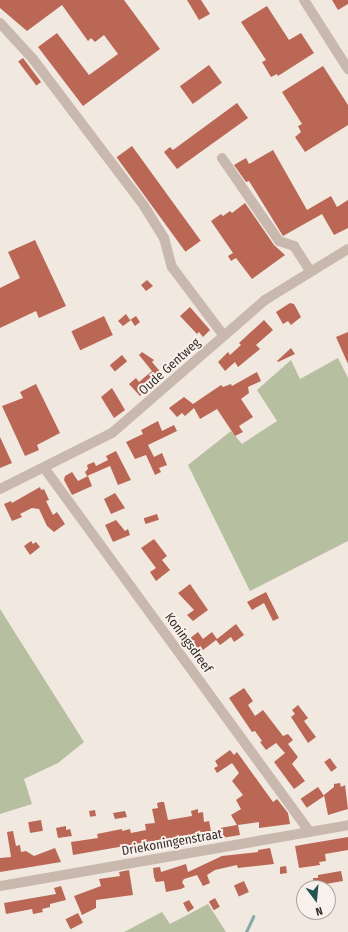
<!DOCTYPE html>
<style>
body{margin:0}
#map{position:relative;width:348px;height:932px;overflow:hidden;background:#f1e8e0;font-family:"Fira Sans Condensed",sans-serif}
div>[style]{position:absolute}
.green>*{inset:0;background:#b7bfa1}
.stream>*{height:2.5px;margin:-1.25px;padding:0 1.25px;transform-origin:1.25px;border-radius:1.25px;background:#82abaa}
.building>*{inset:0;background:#bb6755;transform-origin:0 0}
.minor>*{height:10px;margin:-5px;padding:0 5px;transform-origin:5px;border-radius:5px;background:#c8b8ad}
span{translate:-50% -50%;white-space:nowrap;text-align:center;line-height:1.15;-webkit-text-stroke:4px #f9f2ec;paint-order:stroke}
.street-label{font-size:13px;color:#372e2b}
.north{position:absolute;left:296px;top:880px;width:40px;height:40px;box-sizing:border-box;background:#f9f2ec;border:1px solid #aba49f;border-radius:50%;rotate:164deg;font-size:11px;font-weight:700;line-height:16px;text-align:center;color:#372e2b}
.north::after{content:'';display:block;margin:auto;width:14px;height:18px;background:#245555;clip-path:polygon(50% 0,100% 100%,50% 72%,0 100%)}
</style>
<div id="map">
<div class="green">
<i style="clip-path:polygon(338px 358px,348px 378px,348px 541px,250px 591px,188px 465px,231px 431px,242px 444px,277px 421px,257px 390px,291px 360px,300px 379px)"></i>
<i style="clip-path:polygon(0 609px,84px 742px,58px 763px,24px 779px,32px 804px,0 814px)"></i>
<i style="clip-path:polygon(208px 904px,226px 932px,124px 932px,162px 912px,170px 924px)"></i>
</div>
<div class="stream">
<i style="left:246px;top:932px;width:17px;rotate:-65deg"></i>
</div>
<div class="building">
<i style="clip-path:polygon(0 0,124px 0,160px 49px,83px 106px,38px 47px,57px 33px,89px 75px,118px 54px,104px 35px,95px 42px,91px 38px,88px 41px,62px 5px,27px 31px,0 8px)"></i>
<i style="clip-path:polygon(187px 0,201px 0,210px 14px,199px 20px)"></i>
<i style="clip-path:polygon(332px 0,348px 0,348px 4px,338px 10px)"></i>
<i style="clip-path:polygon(267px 6px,289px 40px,301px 33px,314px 53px,278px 76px,277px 74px,271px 77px,262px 62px,266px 60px,241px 22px)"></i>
<i style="left:23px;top:58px;width:30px;height:6px;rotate:53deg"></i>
<i style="left:209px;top:65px;width:22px;height:36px;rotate:54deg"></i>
<i style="clip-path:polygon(323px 66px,348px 105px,348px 125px,305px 152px,295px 137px,301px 132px,298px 126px,302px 124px,282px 92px)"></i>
<i style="clip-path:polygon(237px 103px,248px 118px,177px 169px,164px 152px,170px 147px,173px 150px)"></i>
<i style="left:132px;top:146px;width:117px;height:19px;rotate:54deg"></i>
<i style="clip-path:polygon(273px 150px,307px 210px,331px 196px,337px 207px,348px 200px,348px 228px,334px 235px,322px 214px,283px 236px,249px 181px,246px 182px,234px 165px,246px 158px,249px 164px)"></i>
<i style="clip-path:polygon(245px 203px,274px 245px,285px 255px,252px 279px,236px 258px,231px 261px,228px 256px,233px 253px,211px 221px,221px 214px,223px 216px,230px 211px,232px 213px)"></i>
<i style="clip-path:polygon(35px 240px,66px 306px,39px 318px,36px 311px,0 328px,0 288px,20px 278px,8px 252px)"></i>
<i style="clip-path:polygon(147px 280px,153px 286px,146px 291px,141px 285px)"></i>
<i style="clip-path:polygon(290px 303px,294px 304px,301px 317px,291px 325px,288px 321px,283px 324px,276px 312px)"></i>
<i style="clip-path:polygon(190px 307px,210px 330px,203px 337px,199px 332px,197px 334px,180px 316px)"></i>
<i style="clip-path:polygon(126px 314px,130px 320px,136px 316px,140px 322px,135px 326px,131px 320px,123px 326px,118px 321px)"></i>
<i style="left:104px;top:316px;width:21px;height:36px;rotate:65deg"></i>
<i style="clip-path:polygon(264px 320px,273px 330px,256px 345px,260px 349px,238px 367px,235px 362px,225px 371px,218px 362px,228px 352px,230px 355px,241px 345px,239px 343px)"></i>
<i style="clip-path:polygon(348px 332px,348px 364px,336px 337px)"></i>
<i style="clip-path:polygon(291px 348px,295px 354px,278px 362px,277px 361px)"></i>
<i style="clip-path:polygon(142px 352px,154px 360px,152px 362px,163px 375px,157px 380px,155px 378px,144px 387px,147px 390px,140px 396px,129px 384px,136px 378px,139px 382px,152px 371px,139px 355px)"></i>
<i style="left:122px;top:355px;width:8px;height:16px;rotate:50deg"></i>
<i style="clip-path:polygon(257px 372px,261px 381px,248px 387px,249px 393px,241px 399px,253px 417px,239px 426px,243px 432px,235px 436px,217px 409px,200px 419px,194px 408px,185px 416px,182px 413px,177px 417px,169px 408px,184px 397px,193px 404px,221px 385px,223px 387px,231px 384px,232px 386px)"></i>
<i style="clip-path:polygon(36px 384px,60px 433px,37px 445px,39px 450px,25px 456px,2px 406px,23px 398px,20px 392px)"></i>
<i style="clip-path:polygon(112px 388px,125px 410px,114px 418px,101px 397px)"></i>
<i style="clip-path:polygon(158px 421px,162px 431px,174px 425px,177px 431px,148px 445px,154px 457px,162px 453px,167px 465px,159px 468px,161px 472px,155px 475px,146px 455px,135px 459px,126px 442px,143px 434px,141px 430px)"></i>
<i style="clip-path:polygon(0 437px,12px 463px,0 468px)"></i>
<i style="clip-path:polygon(116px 451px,131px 480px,118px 485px,110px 466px,87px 476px,85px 472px,88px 469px,87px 465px,94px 462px,96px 466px,108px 460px,106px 456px)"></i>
<i style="clip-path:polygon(72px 472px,78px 481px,88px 476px,92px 486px,72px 495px,64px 480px,65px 476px)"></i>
<i style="clip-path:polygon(40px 487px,41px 490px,44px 489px,49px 500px,46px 501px,53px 515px,57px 512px,65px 524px,54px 532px,47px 526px,39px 509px,32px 508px,20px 514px,22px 517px,12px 521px,4px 504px,11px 501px,12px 503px)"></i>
<i style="clip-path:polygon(115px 493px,125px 508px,111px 514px,104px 499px)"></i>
<i style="left:157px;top:514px;width:6px;height:14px;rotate:72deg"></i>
<i style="clip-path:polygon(116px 520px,125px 531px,128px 529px,130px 535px,113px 542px,105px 525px)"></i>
<i style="clip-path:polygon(154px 539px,167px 556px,162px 560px,170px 570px,156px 581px,150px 572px,156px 568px,141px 548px)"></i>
<i style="clip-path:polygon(31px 541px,33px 544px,36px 542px,40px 547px,30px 555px,24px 546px)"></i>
<i style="clip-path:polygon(190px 584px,208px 610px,193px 621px,187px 615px,194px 610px,178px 593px)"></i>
<i style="clip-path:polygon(266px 592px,279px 618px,273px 621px,264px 603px,252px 610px,247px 602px)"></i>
<i style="clip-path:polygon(236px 624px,244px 635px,234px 642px,231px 637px,220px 645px,216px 640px,199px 653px,189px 639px,198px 632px,203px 639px,212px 632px,217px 639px)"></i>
<i style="clip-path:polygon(244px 688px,253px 701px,248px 705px,255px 716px,263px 710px,283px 736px,288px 734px,293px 740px,288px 744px,298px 757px,292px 764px,305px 781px,294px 789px,274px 762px,285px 753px,276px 743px,266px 750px,260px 742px,262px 741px,255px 731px,252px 732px,229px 698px)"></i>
<i style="clip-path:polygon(298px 705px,308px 718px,304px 721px,316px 737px,308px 743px,291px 717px,295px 714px,292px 710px)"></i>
<i style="clip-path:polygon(230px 750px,234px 755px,237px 752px,273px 802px,277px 799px,288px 813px,290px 824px,259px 828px,259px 822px,238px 825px,240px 835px,222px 838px,220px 828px,237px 825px,231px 815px,241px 809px,236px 800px,243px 795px,232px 781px,239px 773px,232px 763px,217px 773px,214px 768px,218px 766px,215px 761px)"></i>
<i style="left:330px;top:758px;width:12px;height:7px;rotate:55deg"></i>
<i style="clip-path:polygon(340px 783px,341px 787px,345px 785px,348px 809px,328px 815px,324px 795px,334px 787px,334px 784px)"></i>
<i style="left:318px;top:787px;width:11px;height:21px;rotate:56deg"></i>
<i style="clip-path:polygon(161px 802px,164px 802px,168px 820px,192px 816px,191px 811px,198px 809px,198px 813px,203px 812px,204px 822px,209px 821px,211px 831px,73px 855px,71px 842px,98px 838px,97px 834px,122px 829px,122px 831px,130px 829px,131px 833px,146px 830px,145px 824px,155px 823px,152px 809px,158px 808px,157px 803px)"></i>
<i style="left:95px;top:810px;width:6px;height:6px;rotate:81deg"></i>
<i style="clip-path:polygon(125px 811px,127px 817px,115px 819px,113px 813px)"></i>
<i style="left:41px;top:820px;width:11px;height:13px;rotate:80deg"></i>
<i style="clip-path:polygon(66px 826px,66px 830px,70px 829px,72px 836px,58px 838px,56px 828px)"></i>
<i style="clip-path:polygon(13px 831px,16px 846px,20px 845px,21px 852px,26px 851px,34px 856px,55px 848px,61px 862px,0 872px,0 858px,11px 857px,7px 832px)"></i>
<i style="clip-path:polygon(348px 837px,348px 850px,325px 854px,326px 861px,319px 862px,320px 865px,299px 868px,295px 846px)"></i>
<i style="clip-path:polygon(270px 848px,274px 864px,238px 868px,237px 865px,215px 870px,207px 875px,210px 883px,203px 886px,197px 875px,184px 879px,182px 882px,185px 887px,181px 889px,166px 892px,164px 881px,156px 882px,154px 877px,153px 868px,160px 867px,161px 872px,186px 864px,188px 872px,222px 856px,258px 852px,258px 850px)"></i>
<i style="clip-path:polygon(286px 866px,287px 873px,280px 874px,280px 867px)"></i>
<i style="clip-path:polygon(129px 870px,133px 895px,96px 900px,96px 908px,82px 915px,74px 896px,101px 886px,99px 879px,120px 876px,119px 872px)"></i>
<i style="clip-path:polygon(341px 871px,343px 881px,314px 886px,313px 878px,318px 878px,318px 875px)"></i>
<i style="left:244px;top:881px;width:12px;height:11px;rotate:66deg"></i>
<i style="clip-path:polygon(61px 886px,66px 900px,50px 904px,50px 907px,42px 909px,43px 912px,33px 914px,32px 909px,6px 914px,4px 903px,56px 894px,54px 888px)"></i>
<i style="left:215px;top:898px;width:10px;height:7px;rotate:61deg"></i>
<i style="clip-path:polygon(189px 900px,194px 908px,188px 912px,183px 903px)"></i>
<i style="left:78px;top:913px;width:11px;height:14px;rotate:63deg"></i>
</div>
<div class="minor">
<i style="left:304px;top:0;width:82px;rotate:57.5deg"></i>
<i style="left:0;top:23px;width:49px;rotate:47.5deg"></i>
<i style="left:33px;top:59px;width:184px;rotate:52.9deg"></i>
<i style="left:144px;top:206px;width:38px;rotate:58deg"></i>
<i style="left:164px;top:238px;width:30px;rotate:75deg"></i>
<i style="left:172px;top:267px;width:86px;rotate:53deg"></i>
<i style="left:222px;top:158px;width:101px;rotate:55.5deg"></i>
<i style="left:279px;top:241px;width:16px;rotate:18deg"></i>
<i style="left:294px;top:246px;width:30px;rotate:57deg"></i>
<i style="left:45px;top:469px;width:449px;rotate:53.9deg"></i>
<i style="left:0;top:489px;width:125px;rotate:-26.6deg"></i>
<i style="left:112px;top:433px;width:203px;rotate:-41deg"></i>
<i style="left:265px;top:300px;width:97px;rotate:-31.6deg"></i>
<i style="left:0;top:886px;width:353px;rotate:-9.9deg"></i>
</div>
<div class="street-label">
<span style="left:170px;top:367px;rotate:-42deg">Oude Gentweg</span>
<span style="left:188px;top:643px;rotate:54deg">Koningsdreef</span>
<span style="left:172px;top:843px;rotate:-10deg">Driekoningenstraat</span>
</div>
<div class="north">N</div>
</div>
